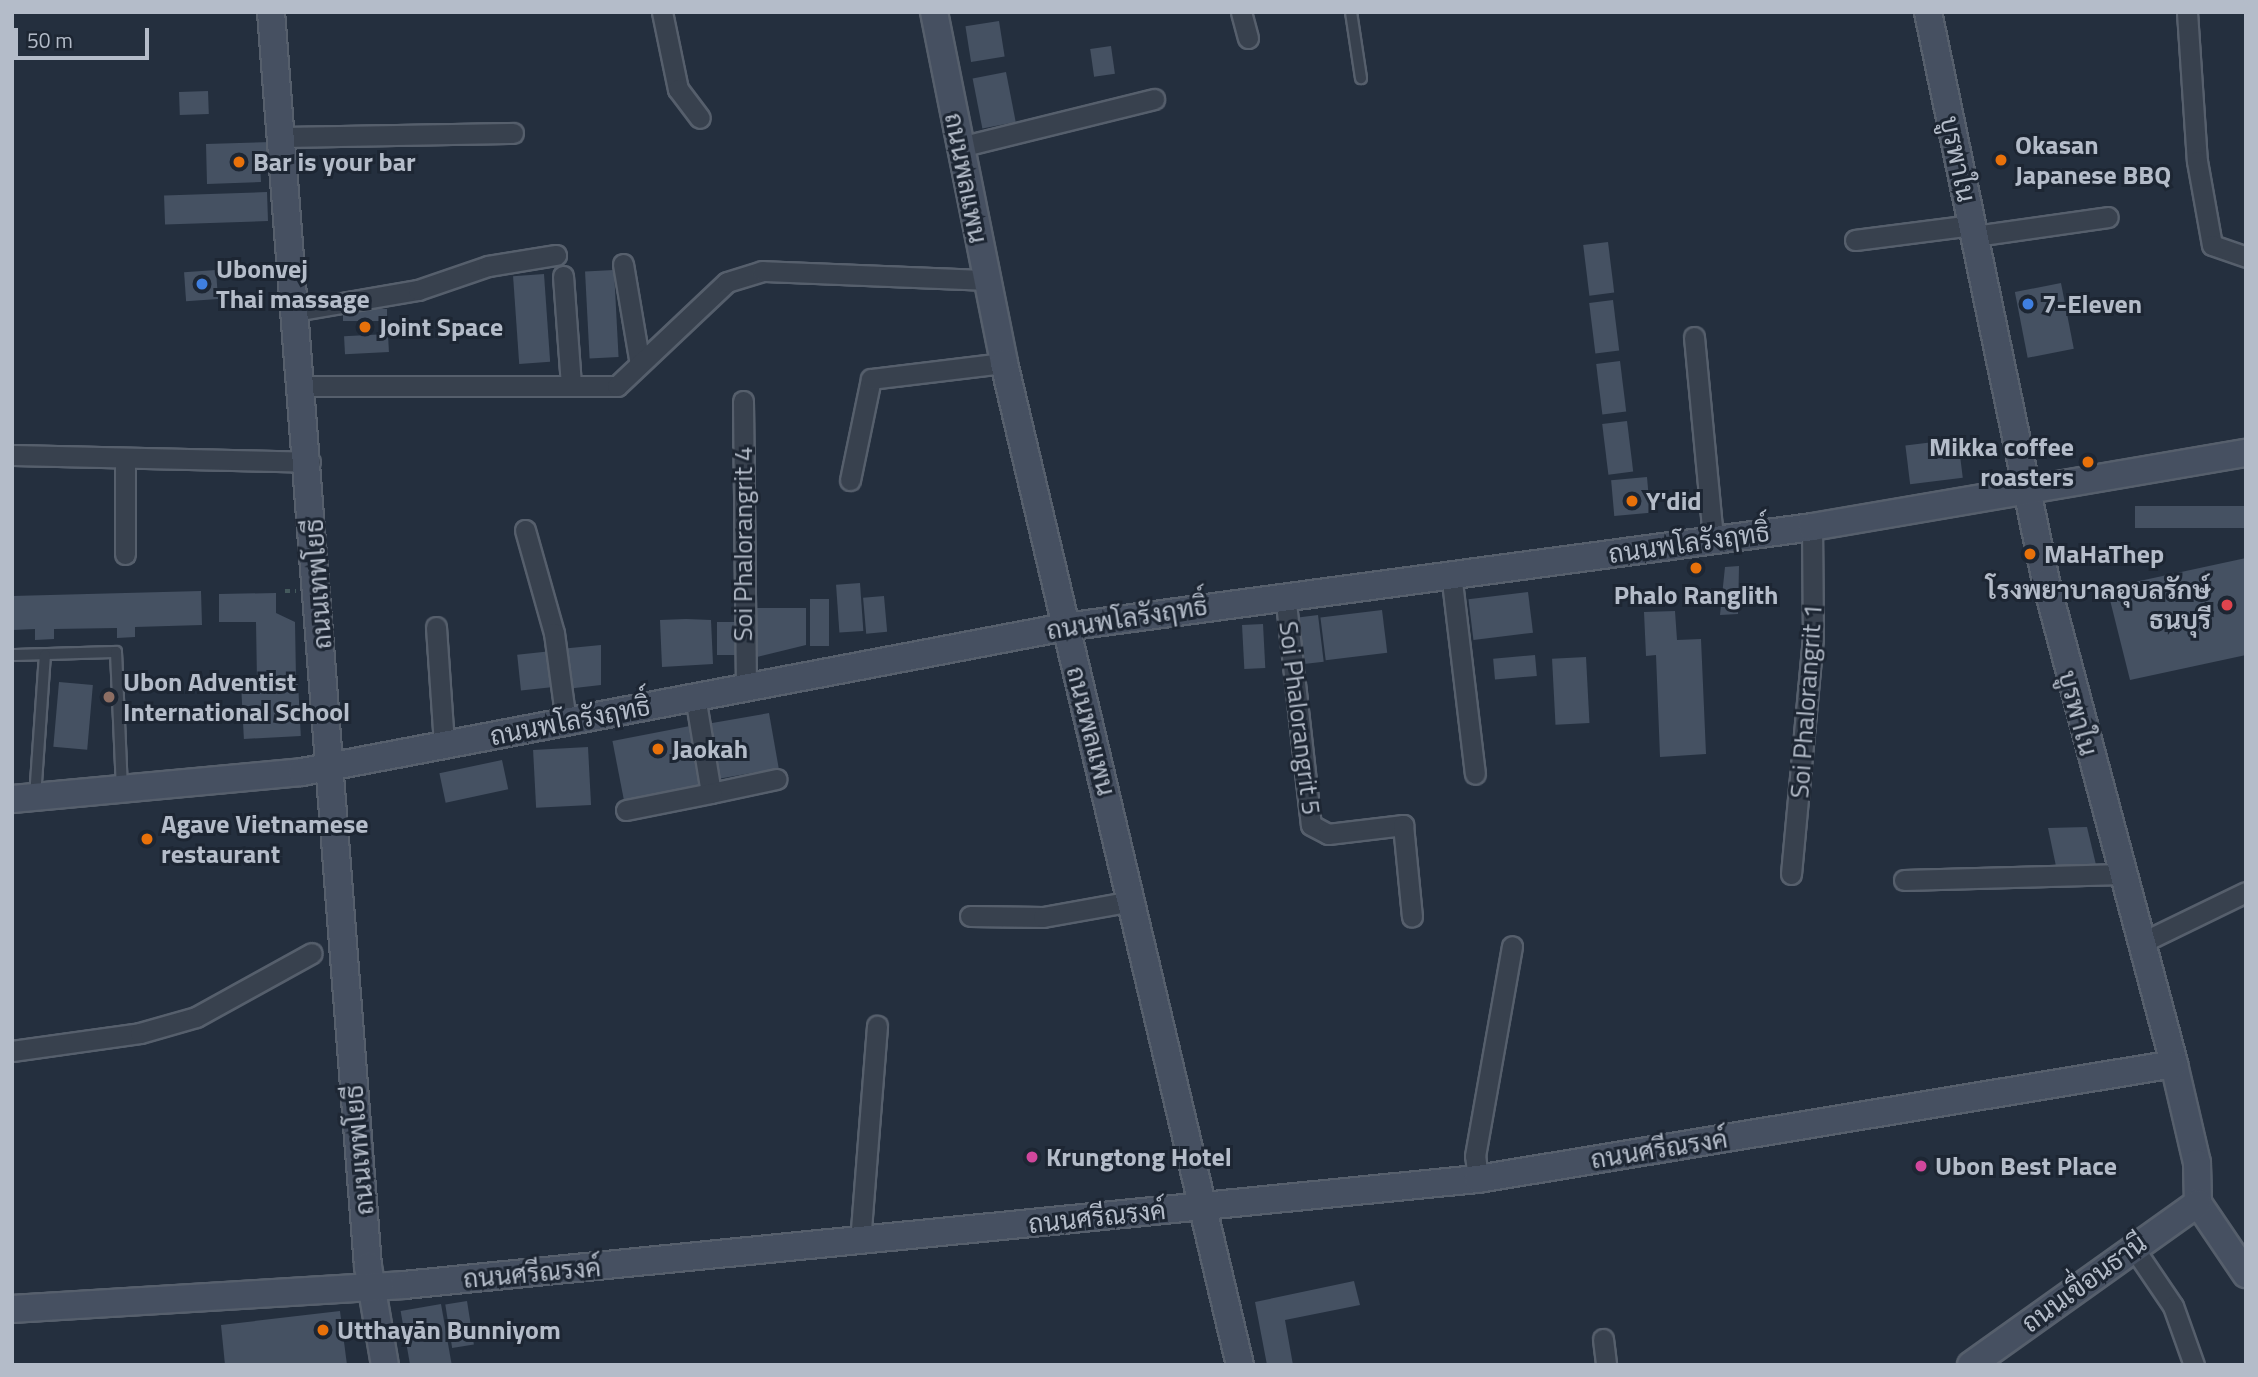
<!DOCTYPE html>
<meta charset="utf-8">
<style>
body{margin:0}
#map{position:relative;width:2258px;height:1377px;overflow:hidden;background:#242f3e;font-family:"Titillium Web",Sarabun,sans-serif}
div>[style]{position:absolute}
.building>*{inset:0;background:#455162;transform-origin:0 0}
.path>*{height:3.5px;margin-top:-1.75px;transform-origin:0;background:repeating-linear-gradient(90deg,#44595c 0 5px,transparent 0 10px)}
.roads{filter:drop-shadow(2px 0 #565f6c) drop-shadow(-2px 0 #565f6c) drop-shadow(0 2px #565f6c) drop-shadow(0 -2px #565f6c)}
.lane>*{height:10px;margin:-5px;padding:0 5px;transform-origin:5px;border-radius:5px;background:#38414e}
.street>*{height:19px;margin:-9.5px;padding:0 9.5px;transform-origin:9.5px;border-radius:9.5px;background:#38414e}
.secondary>*{height:26px;margin:-13px;padding:0 13px;transform-origin:13px;border-radius:13px;background:#465061}
.dots>*{width:19px;height:19px;translate:-50% -50%;box-sizing:border-box;border:4px solid #1d2633;border-radius:50%}
span{translate:-50% -50%;white-space:nowrap;text-align:center;line-height:1.15;-webkit-text-stroke:6px #1d2633;paint-order:stroke}
.poi-label{font-size:26px;color:#b4bcc9;font-weight:700}
.left{translate:0 -50%;text-align:left}
.right{translate:-100% -50%;text-align:right}
.street-label{font-size:26px;color:#b4bcc9}
.frame{position:absolute;inset:0;border:14px solid #b4bcc9;pointer-events:none}
.scale{position:absolute;left:14px;top:28px;width:135px;height:32px;box-sizing:border-box;border:4px solid #b4bcc9;border-top:0;padding-left:9px;font-size:21px;line-height:24px;white-space:nowrap;color:#b4bcc9;-webkit-text-stroke:5px #1d2633;paint-order:stroke}
</style>
<div id="map">
<div class="building">
<i style="left:999px;top:21px;width:36px;height:34px;rotate:81deg"></i>
<i style="left:1111px;top:46px;width:28px;height:21px;rotate:82deg"></i>
<i style="left:1006px;top:72px;width:51px;height:34px;rotate:79deg"></i>
<i style="left:208px;top:91px;width:23px;height:29px;rotate:88deg"></i>
<i style="clip-path:polygon(272px 142px,272px 164px,260px 164px,261px 182px,207px 184px,206px 144px)"></i>
<i style="left:267px;top:192px;width:29px;height:103px;rotate:88deg"></i>
<i style="left:1608px;top:242px;width:51px;height:25px;rotate:83deg"></i>
<i style="left:216px;top:270px;width:29px;height:32px;rotate:86deg"></i>
<i style="left:614px;top:270px;width:87px;height:29px;rotate:87deg"></i>
<i style="left:544px;top:274px;width:88px;height:31px;rotate:86deg"></i>
<i style="left:2061px;top:283px;width:67px;height:47px;rotate:79deg"></i>
<i style="left:1613px;top:300px;width:51px;height:24px;rotate:83deg"></i>
<i style="left:387px;top:309px;width:12px;height:44px;rotate:90deg"></i>
<i style="left:388px;top:334px;width:18px;height:44px;rotate:87deg"></i>
<i style="left:1620px;top:361px;width:51px;height:24px;rotate:83deg"></i>
<i style="left:1627px;top:421px;width:51px;height:25px;rotate:83deg"></i>
<i style="left:1958px;top:439px;width:39px;height:53px;rotate:83deg"></i>
<i style="left:1647px;top:477px;width:36px;height:36px;rotate:85deg"></i>
<i style="left:2246px;top:506px;width:22px;height:111px;rotate:90deg"></i>
<i style="clip-path:polygon(2246px 558px,2246px 655px,2130px 680px,2107px 588px)"></i>
<i style="clip-path:polygon(1739px 566px,1738px 614px,1720px 615px,1725px 567px)"></i>
<i style="left:860px;top:583px;width:48px;height:24px;rotate:86deg"></i>
<i style="clip-path:polygon(201px 591px,202px 625px,135px 627px,135px 637px,117px 638px,117px 628px,54px 629px,54px 639px,35px 640px,35px 629px,12px 630px,12px 596px)"></i>
<i style="left:1528px;top:592px;width:41px;height:60px;rotate:83deg"></i>
<i style="clip-path:polygon(276px 593px,276px 613px,295px 622px,296px 679px,257px 681px,256px 622px,219px 622px,219px 594px)"></i>
<i style="left:884px;top:596px;width:36px;height:21px;rotate:85deg"></i>
<i style="left:810px;top:599px;width:19px;height:47px"></i>
<i style="clip-path:polygon(754px 608px,806px 608px,806px 645px,753px 658px)"></i>
<i style="left:1382px;top:610px;width:43px;height:62px;rotate:83deg"></i>
<i style="clip-path:polygon(1675px 611px,1677px 640px,1701px 639px,1706px 754px,1660px 757px,1656px 655px,1646px 656px,1644px 612px)"></i>
<i style="left:1318px;top:615px;width:47px;height:20px;rotate:83deg"></i>
<i style="clip-path:polygon(686px 619px,711px 620px,713px 664px,662px 667px,660px 620px)"></i>
<i style="left:736px;top:622px;width:33px;height:19px;rotate:90deg"></i>
<i style="left:1263px;top:624px;width:44px;height:21px;rotate:87deg"></i>
<i style="clip-path:polygon(601px 645px,601px 685px,566px 689px,560px 649px)"></i>
<i style="left:552px;top:651px;width:36px;height:35px;rotate:84deg"></i>
<i style="left:1535px;top:655px;width:21px;height:42px;rotate:85deg"></i>
<i style="left:1586px;top:657px;width:66px;height:34px;rotate:87deg"></i>
<i style="left:59px;top:682px;width:34px;height:65px;rotate:5deg"></i>
<i style="left:298px;top:682px;width:54px;height:57px;rotate:87deg"></i>
<i style="left:769px;top:713px;width:56px;height:62px;rotate:80deg"></i>
<i style="left:690px;top:726px;width:60px;height:79px;rotate:79deg"></i>
<i style="left:588px;top:747px;width:58px;height:55px;rotate:87deg"></i>
<i style="left:502px;top:760px;width:30px;height:64px;rotate:78deg"></i>
<i style="clip-path:polygon(2087px 827px,2097px 869px,2057px 871px,2048px 828px)"></i>
<i style="clip-path:polygon(1354px 1281px,1360px 1305px,1285px 1320px,1293px 1365px,1267px 1365px,1255px 1302px)"></i>
<i style="left:467px;top:1301px;width:44px;height:22px;rotate:81deg"></i>
<i style="left:441px;top:1304px;width:62px;height:41px;rotate:80deg"></i>
<i style="clip-path:polygon(340px 1311px,347px 1365px,225px 1365px,221px 1325px)"></i>
</div>
<div class="path">
<i style="left:285px;top:591px;width:11px"></i>
</div>
<div class="roads">
<div class="lane">
<i style="left:1351px;top:12px;width:67px;rotate:81.4deg"></i>
<i style="left:12px;top:655px;width:104px;rotate:-1.7deg"></i>
<i style="left:116px;top:652px;width:136px;rotate:87.5deg"></i>
<i style="left:35px;top:797px;width:142px;rotate:-86deg"></i>
</div>
<div class="street">
<i style="left:662px;top:12px;width:79px;rotate:78.3deg"></i>
<i style="left:678px;top:89px;width:36px;rotate:53deg"></i>
<i style="left:1241px;top:12px;width:27px;rotate:75deg"></i>
<i style="left:2187px;top:12px;width:149px;rotate:86.2deg"></i>
<i style="left:2197px;top:161px;width:85px;rotate:79.9deg"></i>
<i style="left:2212px;top:245px;width:36px;rotate:19deg"></i>
<i style="left:279px;top:137px;width:234px;rotate:-1deg"></i>
<i style="left:960px;top:147px;width:200px;rotate:-13.9deg"></i>
<i style="left:1975px;top:236px;width:134px;rotate:-8.1deg"></i>
<i style="left:1855px;top:240px;width:118px;rotate:-7.3deg"></i>
<i style="left:623px;top:264px;width:101px;rotate:80.4deg"></i>
<i style="left:563px;top:276px;width:110px;rotate:85.8deg"></i>
<i style="left:295px;top:311px;width:125px;rotate:-9.7deg"></i>
<i style="left:418px;top:290px;width:74px;rotate:-18.9deg"></i>
<i style="left:488px;top:266px;width:69px;rotate:-9.2deg"></i>
<i style="left:1694px;top:337px;width:203px;rotate:84.6deg"></i>
<i style="left:302px;top:386px;width:315px"></i>
<i style="left:617px;top:386px;width:151px;rotate:-43.4deg"></i>
<i style="left:727px;top:282px;width:37px;rotate:-17deg"></i>
<i style="left:762px;top:271px;width:224px;rotate:2.3deg"></i>
<i style="left:743px;top:401px;width:285px;rotate:89.4deg"></i>
<i style="left:12px;top:455px;width:298px;rotate:1.3deg"></i>
<i style="left:850px;top:480px;width:103px;rotate:-78.3deg"></i>
<i style="left:871px;top:379px;width:134px;rotate:-6.9deg"></i>
<i style="left:525px;top:530px;width:107px;rotate:74.3deg"></i>
<i style="left:554px;top:633px;width:90px;rotate:82.3deg"></i>
<i style="left:125px;top:554px;width:96px;rotate:-90deg"></i>
<i style="left:1451px;top:573px;width:202px;rotate:83.2deg"></i>
<i style="left:1285px;top:594px;width:232px;rotate:83.6deg"></i>
<i style="left:1311px;top:825px;width:19px;rotate:28deg"></i>
<i style="left:1328px;top:834px;width:76px;rotate:-6.8deg"></i>
<i style="left:1403px;top:825px;width:92px;rotate:84.4deg"></i>
<i style="left:436px;top:627px;width:118px;rotate:86.1deg"></i>
<i style="left:695px;top:696px;width:98px;rotate:80.6deg"></i>
<i style="left:711px;top:793px;width:67px;rotate:-12deg"></i>
<i style="left:626px;top:810px;width:87px;rotate:-11.3deg"></i>
<i style="left:1791px;top:874px;width:236px;rotate:-84.7deg"></i>
<i style="left:1813px;top:639px;width:112px;rotate:-90.5deg"></i>
<i style="left:1904px;top:880px;width:218px;rotate:-1.6deg"></i>
<i style="left:970px;top:916px;width:73px;rotate:0.8deg"></i>
<i style="left:1043px;top:917px;width:90px;rotate:-10.2deg"></i>
<i style="left:2143px;top:942px;width:114px;rotate:-25.9deg"></i>
<i style="left:12px;top:1051px;width:129px;rotate:-8deg"></i>
<i style="left:140px;top:1033px;width:58px;rotate:-15.9deg"></i>
<i style="left:196px;top:1017px;width:132px;rotate:-28.9deg"></i>
<i style="left:1478px;top:1179px;width:23px;rotate:-97deg"></i>
<i style="left:1475px;top:1156px;width:213px;rotate:-80deg"></i>
<i style="left:860px;top:1242px;width:217px;rotate:-85.5deg"></i>
<i style="left:2133px;top:1247px;width:71px;rotate:55.9deg"></i>
<i style="left:2173px;top:1306px;width:63px;rotate:70.4deg"></i>
<i style="left:1603px;top:1339px;width:26px;rotate:83deg"></i>
</div>
<div class="secondary">
<i style="left:271px;top:12px;width:1258px;rotate:85.58deg"></i>
<i style="left:368px;top:1266px;width:100px;rotate:80.3deg"></i>
<i style="left:934px;top:12px;width:358px;rotate:78.7deg"></i>
<i style="left:1004px;top:363px;width:1029px;rotate:76.75deg"></i>
<i style="left:1928px;top:12px;width:582px;rotate:78.3deg"></i>
<i style="left:2046px;top:582px;width:499px;rotate:75.1deg"></i>
<i style="left:2174px;top:1064px;width:102px;rotate:76.9deg"></i>
<i style="left:2197px;top:1163px;width:40px;rotate:88.6deg"></i>
<i style="left:12px;top:799px;width:291px;rotate:-5.3deg"></i>
<i style="left:302px;top:772px;width:777px;rotate:-10.76deg"></i>
<i style="left:1065px;top:627px;width:754px;rotate:-7.62deg"></i>
<i style="left:1812px;top:527px;width:440px;rotate:-9.7deg"></i>
<i style="left:2198px;top:1203px;width:86px;rotate:55.9deg"></i>
<i style="left:12px;top:1309px;width:393px;rotate:-3.5deg"></i>
<i style="left:404px;top:1285px;width:1079px;rotate:-5.64deg"></i>
<i style="left:1478px;top:1179px;width:705px;rotate:-9.38deg"></i>
<i style="left:1971px;top:1365px;width:279px;rotate:-35.5deg"></i>
</div>
</div>
<div class="dots">
<i style="left:2001px;top:160px;background:#e8710a"></i>
<i style="left:239px;top:162px;background:#e8710a"></i>
<i style="left:202px;top:284px;background:#3f7fe0"></i>
<i style="left:2028px;top:304px;background:#3f7fe0"></i>
<i style="left:365px;top:327px;background:#e8710a"></i>
<i style="left:2088px;top:462px;background:#e8710a"></i>
<i style="left:1632px;top:501px;background:#e8710a"></i>
<i style="left:2030px;top:554px;background:#e8710a"></i>
<i style="left:1696px;top:568px;background:#e8710a"></i>
<i style="left:2227px;top:605px;background:#e0444e"></i>
<i style="left:109px;top:697px;background:#8d6e63"></i>
<i style="left:658px;top:749px;background:#e8710a"></i>
<i style="left:147px;top:839px;background:#e8710a"></i>
<i style="left:1032px;top:1157px;background:#d1479c"></i>
<i style="left:1921px;top:1166px;background:#d1479c"></i>
<i style="left:323px;top:1330px;background:#e8710a"></i>
</div>
<div class="poi-label">
<span class="left" style="left:2015px;top:160px">Okasan<br>Japanese BBQ</span>
<span class="left" style="left:253px;top:162px">Bar is your bar</span>
<span class="left" style="left:216px;top:284px">Ubonvej<br>Thai massage</span>
<span class="left" style="left:2042px;top:304px">7-Eleven</span>
<span class="left" style="left:379px;top:327px">Joint Space</span>
<span class="right" style="left:2074px;top:462px">Mikka coffee<br>roasters</span>
<span class="left" style="left:1646px;top:501px">Y'did</span>
<span class="left" style="left:2044px;top:554px">MaHaThep</span>
<span class="right" style="left:2211px;top:605px">โรงพยาบาลอุบลรักษ์<br>ธนบุรี</span>
<span style="left:1696px;top:595px">Phalo Ranglith</span>
<span class="left" style="left:123px;top:697px">Ubon Adventist<br>International School</span>
<span class="left" style="left:672px;top:749px">Jaokah</span>
<span class="left" style="left:161px;top:839px">Agave Vietnamese<br>restaurant</span>
<span class="left" style="left:1046px;top:1157px">Krungtong Hotel</span>
<span class="left" style="left:1935px;top:1166px">Ubon Best Place</span>
<span class="left" style="left:337px;top:1330px">Utthayān Bunniyom</span>
</div>
<div class="street-label">
<span style="left:1958px;top:159px;rotate:78deg">บูรพาใน</span>
<span style="left:966px;top:178px;rotate:79deg">ถนนพลแพน</span>
<span style="left:1689px;top:543px;rotate:-8deg">ถนนพโลรังฤทธิ์</span>
<span style="left:743px;top:544px;rotate:-90deg">Soi Phalorangrit 4</span>
<span style="left:318px;top:584px;rotate:-94deg">ถนนเทพโยธี</span>
<span style="left:1127px;top:618px;rotate:-9deg">ถนนพโลรังฤทธิ์</span>
<span style="left:1806px;top:701px;rotate:-86deg">Soi Phalorangrit 1</span>
<span style="left:2078px;top:713px;rotate:75deg">บูรพาใน</span>
<span style="left:1300px;top:718px;rotate:83deg">Soi Phalorangrit 5</span>
<span style="left:570px;top:721px;rotate:-11deg">ถนนพโลรังฤทธิ์</span>
<span style="left:1091px;top:731px;rotate:76deg">ถนนพลแพน</span>
<span style="left:1659px;top:1149px;rotate:-9deg">ถนนศรีณรงค์</span>
<span style="left:359px;top:1150px;rotate:-95deg">ถนนเทพโยธี</span>
<span style="left:1097px;top:1217px;rotate:-6deg">ถนนศรีณรงค์</span>
<span style="left:532px;top:1273px;rotate:-5deg">ถนนศรีณรงค์</span>
<span style="left:2084px;top:1283px;rotate:-36deg">ถนนเขื่อนธานี</span>
</div>
<div class="frame"></div>
<div class="scale">50 m</div>
</div>
